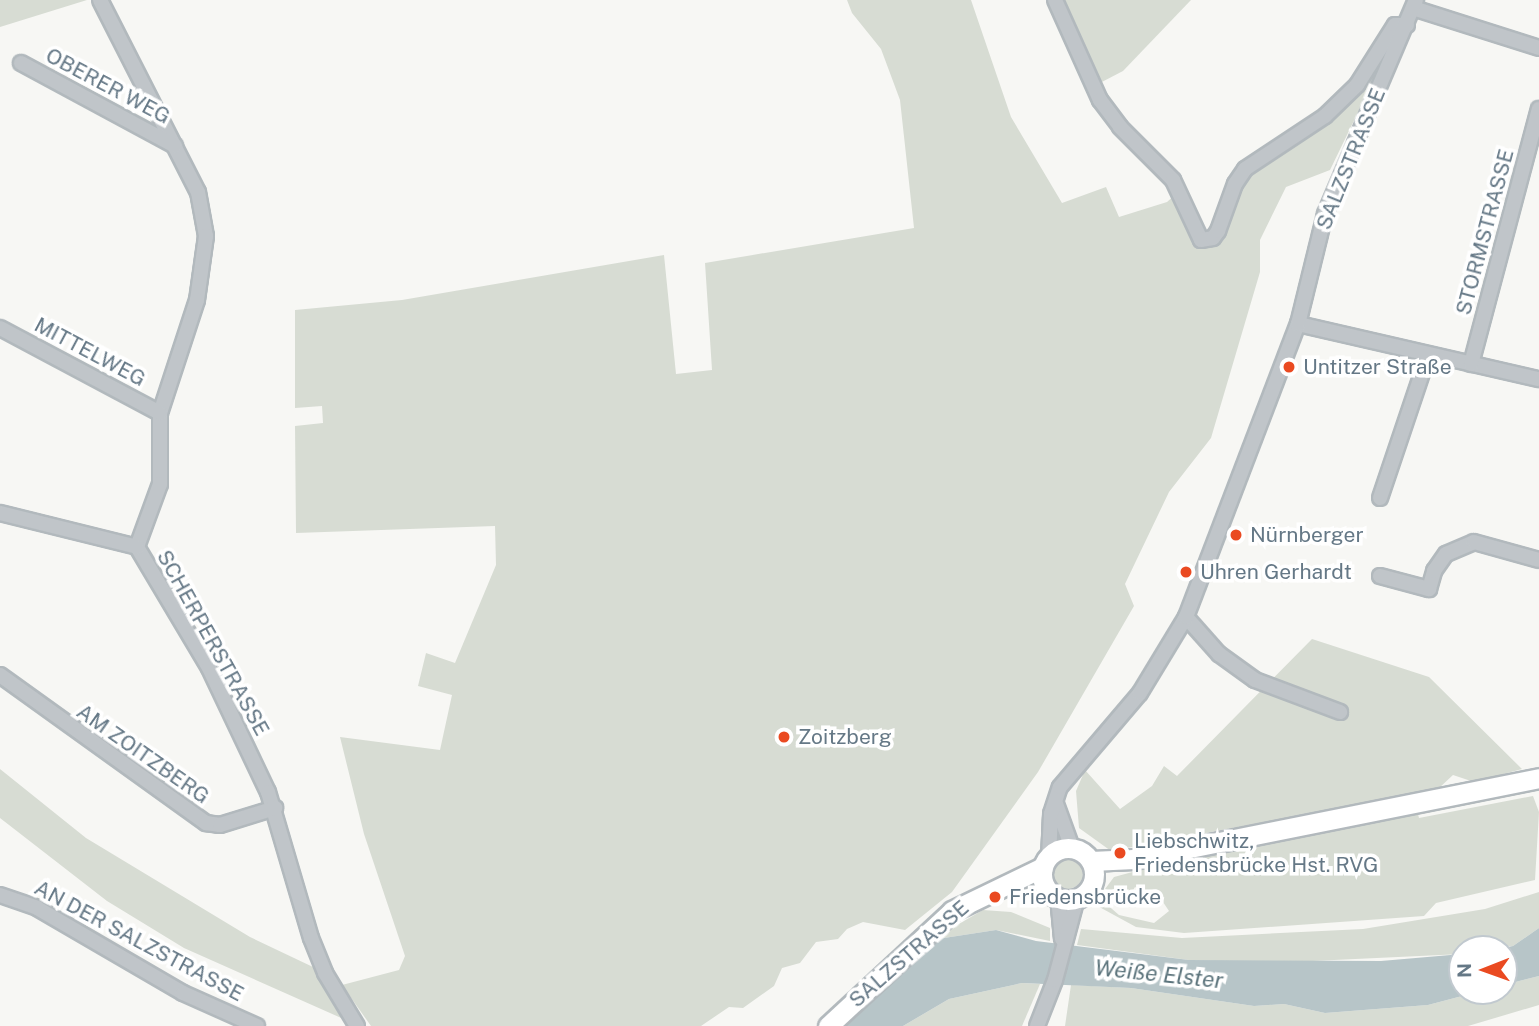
<!DOCTYPE html>
<meta charset="utf-8">
<style>
body{margin:0}
#map{position:relative;width:1539px;height:1026px;overflow:hidden;background:#f7f7f4;font-family:"Public Sans",sans-serif}
div>[style]{position:absolute}
.green>*{inset:0;background:#d7dcd3}
.round{border-radius:50%}
.water>*{inset:0;background:#b7c5c8}
.roads{filter:drop-shadow(2px 0 #b2b9bd) drop-shadow(-2px 0 #b2b9bd) drop-shadow(0 2px #b2b9bd) drop-shadow(0 -2px #b2b9bd)}
.minor>*{height:14px;margin:-7px;padding:0 7px;transform-origin:7px;border-radius:7px;background:#c0c5c9}
.secondary>*{height:19px;margin:-9.5px;padding:0 9.5px;transform-origin:9.5px;border-radius:9.5px;background:#fff}
.secondary>.ring{margin:-9.5px;padding:0;box-sizing:content-box;background:none;border:19px solid #fff;border-radius:50%}
.dots>*{width:19px;height:19px;translate:-50% -50%;box-sizing:border-box;border:4px solid #fff;border-radius:50%}
span{translate:-50% -50%;white-space:nowrap;text-align:center;line-height:1.15;-webkit-text-stroke:7px #fff;paint-order:stroke}
.street-label{font-size:21px;color:#657886}
.poi-label{font-size:21px;color:#657886}
.left{translate:0 -50%;text-align:left}
.water-label{font-size:23px;color:#5c747c;font-style:italic}
.north{position:absolute;left:1448px;top:935px;width:70px;height:70px;box-sizing:border-box;background:#fff;border:2px solid #c1c9cf;border-radius:50%;rotate:269deg;font-size:19px;font-weight:700;line-height:28px;text-align:center;color:#657886}
.north::after{content:'';display:block;margin:auto;width:24px;height:32px;background:#ea4a21;clip-path:polygon(50% 0,100% 100%,50% 72%,0 100%)}
</style>
<div id="map">
<div class="green">
<i style="clip-path:polygon(0 0,87px 0,0 27px)"></i>
<i style="clip-path:polygon(847px 0,971px 0,1011px 117px,1062px 203px,1106px 187px,1119px 217px,1167px 202px,1177px 193px,1208px 246px,1240px 177px,1380px 67px,1330px 170px,1286px 187px,1260px 240px,1260px 272px,1211px 438px,1169px 492px,1125px 584px,1134px 606px,1038px 772px,952px 892px,905px 930px,863px 922px,847px 929px,838px 939px,816px 942px,800px 963px,782px 968px,774px 986px,743px 1008px,729px 1007px,701px 1026px,371px 1026px,342px 985px,399px 970px,405px 956px,364px 834px,340px 737px,440px 750px,452px 695px,418px 686px,426px 653px,455px 663px,496px 565px,495px 526px,296px 533px,295px 426px,323px 423px,322px 406px,295px 408px,295px 310px,402px 300px,664px 255px,676px 374px,712px 370px,705px 263px,914px 228px,900px 100px,881px 49px,852px 13px)"></i>
<i style="clip-path:polygon(1060px 0,1191px 0,1123px 71px,1098px 84px)"></i>
<i style="clip-path:polygon(1312px 639px,1429px 677px,1522px 769px,1474px 782px,1453px 775px,1438px 789px,1111px 851px,1079px 828px,1076px 791px,1085px 770px,1120px 809px,1152px 786px,1164px 766px,1177px 776px)"></i>
<i style="clip-path:polygon(0 769px,86px 838px,250px 937px,313px 967px,348px 1021px,184px 948px,107px 901px,0 818px)"></i>
<i style="clip-path:polygon(1533px 796px,1539px 812px,1535px 880px,1436px 903px,1424px 916px,1184px 933px,1136px 927px,1092px 903px,1097px 896px,1119px 915px,1154px 923px,1169px 911px,1163px 902px,1135px 887px,1129px 897px,1105px 889px,1114px 877px,1188px 857px,1417px 810px,1419px 818px)"></i>
<i class="round" style="left:1051px;top:857px;width:32px;height:32px"></i>
<i style="clip-path:polygon(1539px 892px,1539px 928px,1513px 946px,1462px 949px,1462px 954px,1268px 963px,1189px 960px,1077px 945px,1081px 929px,1182px 938px,1363px 929px,1485px 909px)"></i>
<i style="clip-path:polygon(983px 910px,1011px 912px,1050px 928px,1050px 941px,996px 930px,931px 940px)"></i>
<i style="clip-path:polygon(1539px 976px,1539px 1005px,1468px 1026px,1065px 1026px,1071px 985px,1131px 988px,1254px 1006px,1284px 1004px,1325px 1013px,1428px 1005px,1481px 991px,1504px 991px,1504px 985px)"></i>
<i style="clip-path:polygon(1022px 983px,1040px 984px,1022px 1026px,903px 1026px,949px 999px)"></i>
</div>
<div class="water">
<i style="clip-path:polygon(1539px 928px,1539px 976px,1504px 985px,1504px 949px,1497px 949px,1513px 946px)"></i>
<i style="clip-path:polygon(996px 930px,1036px 941px,1189px 960px,1381px 961px,1462px 954px,1462px 991px,1481px 991px,1428px 1005px,1325px 1013px,1284px 1004px,1254px 1006px,1131px 988px,1022px 983px,949px 999px,903px 1026px,841px 1026px,931px 940px)"></i>
</div>
<div class="roads">
<div class="minor">
<i style="left:100px;top:0;width:216px;rotate:63deg"></i>
<i style="left:198px;top:192px;width:45px;rotate:79.7deg"></i>
<i style="left:206px;top:236px;width:65px;rotate:98deg"></i>
<i style="left:197px;top:300px;width:119px;rotate:108.1deg"></i>
<i style="left:160px;top:413px;width:71px;rotate:90deg"></i>
<i style="left:160px;top:484px;width:67px;rotate:110.1deg"></i>
<i style="left:137px;top:547px;width:141px;rotate:59.2deg"></i>
<i style="left:209px;top:668px;width:137px;rotate:64.6deg"></i>
<i style="left:268px;top:792px;width:152px;rotate:73.6deg"></i>
<i style="left:311px;top:938px;width:38px;rotate:68deg"></i>
<i style="left:325px;top:973px;width:62px;rotate:58.9deg"></i>
<i style="left:1055px;top:0;width:110px;rotate:65.8deg"></i>
<i style="left:1100px;top:100px;width:34px;rotate:53deg"></i>
<i style="left:1120px;top:127px;width:75px;rotate:45deg"></i>
<i style="left:1173px;top:180px;width:66px;rotate:65deg"></i>
<i style="left:1201px;top:240px;width:12px;rotate:-9deg"></i>
<i style="left:1213px;top:238px;width:9px;rotate:-54deg"></i>
<i style="left:1218px;top:231px;width:50px;rotate:-70.1deg"></i>
<i style="left:1235px;top:184px;width:18px;rotate:-56deg"></i>
<i style="left:1245px;top:169px;width:96px;rotate:-33.5deg"></i>
<i style="left:1325px;top:116px;width:45px;rotate:-44.1deg"></i>
<i style="left:1357px;top:85px;width:71px;rotate:-57.7deg"></i>
<i style="left:1395px;top:25px;width:12px"></i>
<i style="left:1413px;top:8px;width:132px;rotate:17.6deg"></i>
<i style="left:21px;top:63px;width:175px;rotate:28.3deg"></i>
<i style="left:1298px;top:324px;width:247px;rotate:12.9deg"></i>
<i style="left:0;top:328px;width:181px;rotate:28deg"></i>
<i style="left:1471px;top:364px;width:264px;rotate:-75.1deg"></i>
<i style="left:1380px;top:498px;width:151px;rotate:-71.4deg"></i>
<i style="left:0;top:513px;width:141px;rotate:13.9deg"></i>
<i style="left:1380px;top:576px;width:51px;rotate:14.9deg"></i>
<i style="left:1429px;top:589px;width:19px;rotate:-74deg"></i>
<i style="left:1434px;top:571px;width:21px;rotate:-55deg"></i>
<i style="left:1446px;top:554px;width:30px;rotate:-23deg"></i>
<i style="left:1474px;top:542px;width:67px;rotate:15.5deg"></i>
<i style="left:1186px;top:617px;width:50px;rotate:48.3deg"></i>
<i style="left:1219px;top:654px;width:44px;rotate:35.8deg"></i>
<i style="left:1255px;top:680px;width:91px;rotate:20.6deg"></i>
<i style="left:0;top:675px;width:254px;rotate:35.7deg"></i>
<i style="left:206px;top:823px;width:14px;rotate:8deg"></i>
<i style="left:220px;top:825px;width:58px;rotate:-17.2deg"></i>
<i style="left:1056px;top:804px;width:47px;rotate:70deg"></i>
<i style="left:1049px;top:857px;width:43px;rotate:-87.3deg"></i>
<i style="left:1051px;top:814px;width:28px;rotate:-72deg"></i>
<i style="left:1060px;top:787px;width:123px;rotate:-49.6deg"></i>
<i style="left:1140px;top:693px;width:89px;rotate:-58.8deg"></i>
<i style="left:1186px;top:617px;width:314px;rotate:-69.1deg"></i>
<i style="left:1298px;top:324px;width:113px;rotate:-76.2deg"></i>
<i style="left:1325px;top:214px;width:233px;rotate:-67deg"></i>
<i style="left:0;top:895px;width:39px;rotate:19deg"></i>
<i style="left:37px;top:908px;width:169px;rotate:30.2deg"></i>
<i style="left:183px;top:993px;width:81px;rotate:24deg"></i>
<i style="left:1058px;top:897px;width:42px;rotate:84.6deg"></i>
<i style="left:1037px;top:1026px;width:49px;rotate:-68.6deg"></i>
<i style="left:1055px;top:980px;width:85px;rotate:-75deg"></i>
</div>
<div class="secondary">
<i class="ring" style="left:1042px;top:848px;width:33px;height:33px"></i>
<i style="left:1091px;top:861px;width:43px;rotate:-2.7deg"></i>
<i style="left:1134px;top:859px;width:413px;rotate:-11.3deg"></i>
<i style="left:828px;top:1026px;width:169px;rotate:-42.8deg"></i>
<i style="left:952px;top:911px;width:101px;rotate:-25.8deg"></i>
</div>
</div>
<div class="dots">
<i style="left:1289px;top:367px;background:#ea4a21"></i>
<i style="left:1236px;top:535px;background:#ea4a21"></i>
<i style="left:1186px;top:572px;background:#ea4a21"></i>
<i style="left:784px;top:737px;background:#ea4a21"></i>
<i style="left:1120px;top:853px;background:#ea4a21"></i>
<i style="left:995px;top:897px;background:#ea4a21"></i>
</div>
<div class="street-label">
<span style="left:108px;top:86px;rotate:28deg">OBERER WEG</span>
<span style="left:1351px;top:159px;rotate:-68deg">SALZSTRASSE</span>
<span style="left:1485px;top:232px;rotate:-75deg">STORMSTRASSE</span>
<span style="left:90px;top:352px;rotate:28deg">MITTELWEG</span>
<span style="left:213px;top:643px;rotate:61deg">SCHERPERSTRASSE</span>
<span style="left:143px;top:754px;rotate:35deg">AM ZOITZBERG</span>
<span style="left:139px;top:941px;rotate:28deg">AN DER SALZSTRASSE</span>
<span style="left:909px;top:954px;rotate:-41deg">SALZSTRASSE</span>
</div>
<div class="poi-label">
<span class="left" style="left:1303px;top:367px">Untitzer Straße</span>
<span class="left" style="left:1250px;top:535px">Nürnberger</span>
<span class="left" style="left:1200px;top:572px">Uhren Gerhardt</span>
<span class="left" style="left:798px;top:737px">Zoitzberg</span>
<span class="left" style="left:1134px;top:853px">Liebschwitz,<br>Friedensbrücke Hst. RVG</span>
<span class="left" style="left:1009px;top:897px">Friedensbrücke</span>
</div>
<div class="water-label">
<span style="left:1159px;top:974px;rotate:6deg">Weiße Elster</span>
</div>
<div class="north">N</div>
</div>
